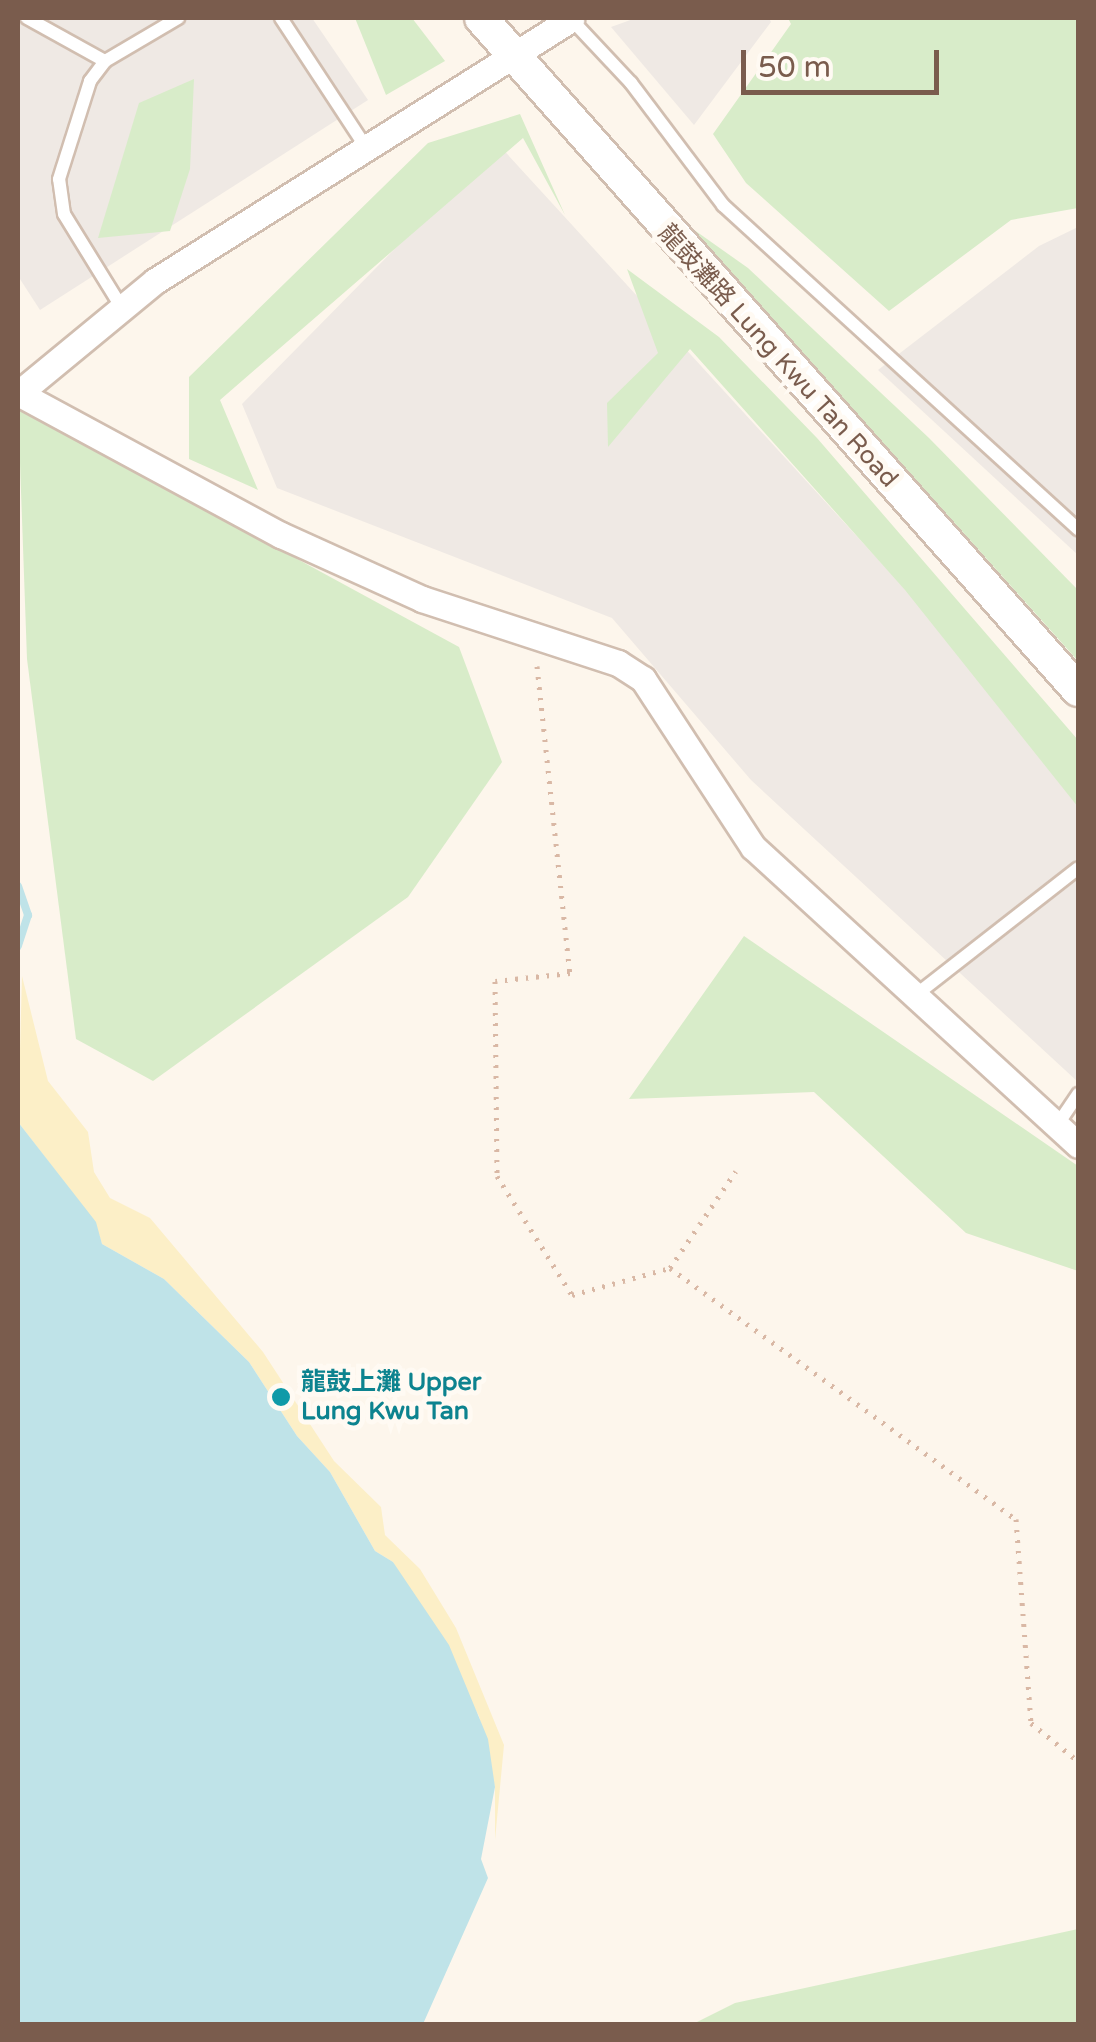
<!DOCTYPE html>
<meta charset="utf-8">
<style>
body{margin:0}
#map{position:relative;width:1096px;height:2042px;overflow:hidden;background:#fdf6ec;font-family:"Varela Round","Noto Sans TC",sans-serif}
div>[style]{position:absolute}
.industrial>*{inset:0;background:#efe9e4}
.green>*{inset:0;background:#d8ecc9}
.sand>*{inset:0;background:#fcefc7}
.water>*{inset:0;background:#bfe3e8}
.stream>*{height:8px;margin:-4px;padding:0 4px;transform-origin:4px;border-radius:4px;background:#bfe3e8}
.path>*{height:5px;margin-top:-2.5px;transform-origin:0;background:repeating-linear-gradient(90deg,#d9b8a5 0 2.5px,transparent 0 10.5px)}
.roads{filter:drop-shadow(2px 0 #d1beb0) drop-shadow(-2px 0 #d1beb0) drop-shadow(0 2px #d1beb0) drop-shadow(0 -2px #d1beb0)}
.service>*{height:12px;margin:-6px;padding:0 6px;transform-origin:6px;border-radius:6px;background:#fff}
.minor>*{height:25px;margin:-12.5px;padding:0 12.5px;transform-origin:12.5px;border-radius:12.5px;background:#fff}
.tertiary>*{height:32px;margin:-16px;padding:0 16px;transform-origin:16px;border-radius:16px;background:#fff}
.dots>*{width:28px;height:28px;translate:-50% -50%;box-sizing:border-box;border:5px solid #fffaf3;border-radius:50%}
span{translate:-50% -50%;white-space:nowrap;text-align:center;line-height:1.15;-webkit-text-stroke:10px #fffaf3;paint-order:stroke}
.street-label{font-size:25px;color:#7a5c4d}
.culture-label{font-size:25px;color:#0d838f;font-weight:700}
.left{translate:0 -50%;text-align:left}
.frame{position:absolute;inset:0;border:20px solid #7a5c4d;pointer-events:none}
.scale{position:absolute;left:741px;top:50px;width:198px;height:45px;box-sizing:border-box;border:5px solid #7a5c4d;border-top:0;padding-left:12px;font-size:30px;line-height:35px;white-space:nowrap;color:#7a5c4d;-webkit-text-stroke:8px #fffaf3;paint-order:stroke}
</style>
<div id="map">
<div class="industrial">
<i style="clip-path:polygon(18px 18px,312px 18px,368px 100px,40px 310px,18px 276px)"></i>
<i style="clip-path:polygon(636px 18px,769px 18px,771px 22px,694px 125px,611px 27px)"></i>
<i style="clip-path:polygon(498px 144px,1078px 778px,1078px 1082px,751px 780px,612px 618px,277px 488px,242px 404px)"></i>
<i style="clip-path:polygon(1078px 227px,1078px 555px,878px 370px,1039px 246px)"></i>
</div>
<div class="green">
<i style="clip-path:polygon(355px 18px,412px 18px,445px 61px,386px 95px)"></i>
<i style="clip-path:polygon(788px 18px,1078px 18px,1078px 208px,1011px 220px,889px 311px,746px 183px,713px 134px,791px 24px)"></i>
<i style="clip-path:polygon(194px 79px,190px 169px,170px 231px,98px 238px,139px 103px)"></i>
<i style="clip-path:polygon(520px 114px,565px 215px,523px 138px,220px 400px,258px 490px,189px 459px,189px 377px,428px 143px)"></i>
<i style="clip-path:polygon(690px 227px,748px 268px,929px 438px,1078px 590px,1078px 661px)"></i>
<i style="clip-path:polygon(627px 269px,719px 337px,817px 438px,1078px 740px,1078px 807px,905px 590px,690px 349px,608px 447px,607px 403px,658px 353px)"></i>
<i style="clip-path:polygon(18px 407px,459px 647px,502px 762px,408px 897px,153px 1081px,76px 1039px,27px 659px)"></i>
<i style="clip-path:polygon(744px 936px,1078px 1166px,1078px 1271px,966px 1233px,814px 1092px,629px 1099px)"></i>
<i style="clip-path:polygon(1078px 1929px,1078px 2024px,693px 2024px,735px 2003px)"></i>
</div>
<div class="sand">
<i style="clip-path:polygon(22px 976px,48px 1081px,88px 1132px,94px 1172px,110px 1198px,150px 1218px,263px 1352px,334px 1461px,381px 1507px,385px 1535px,420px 1569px,456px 1628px,504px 1745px,495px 1840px,495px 1787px,479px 1716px,393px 1562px,375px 1551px,330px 1472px,297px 1436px,249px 1362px,164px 1279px,102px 1244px,95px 1222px,18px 1122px)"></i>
</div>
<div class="water">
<i style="clip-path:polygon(18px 1122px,96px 1222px,102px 1244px,164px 1279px,249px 1362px,297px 1436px,330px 1472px,375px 1551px,393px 1562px,449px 1645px,488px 1739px,495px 1787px,481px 1859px,488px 1878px,423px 2024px,18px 2024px)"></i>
</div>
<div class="stream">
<i style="left:18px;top:886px;width:31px;rotate:71deg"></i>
<i style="left:28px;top:915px;width:33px;rotate:108deg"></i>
</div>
<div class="path">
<i style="left:537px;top:666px;width:309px;rotate:83.9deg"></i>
<i style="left:570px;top:973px;width:75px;rotate:173.9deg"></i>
<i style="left:495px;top:981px;width:195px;rotate:89.4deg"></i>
<i style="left:497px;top:1176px;width:141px;rotate:57.8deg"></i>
<i style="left:572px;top:1295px;width:102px;rotate:-15.4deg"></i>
<i style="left:670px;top:1268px;width:427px;rotate:36deg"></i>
<i style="left:1016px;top:1519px;width:205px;rotate:85.8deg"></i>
<i style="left:1031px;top:1723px;width:60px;rotate:39deg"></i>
<i style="left:670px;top:1268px;width:117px;rotate:-55.8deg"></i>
</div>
<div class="roads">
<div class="service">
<i style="left:27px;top:18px;width:89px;rotate:28.9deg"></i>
<i style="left:281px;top:18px;width:157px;rotate:56.7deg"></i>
<i style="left:570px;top:18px;width:89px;rotate:46.8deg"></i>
<i style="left:631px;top:83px;width:153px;rotate:53deg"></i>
<i style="left:723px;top:205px;width:481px;rotate:42.4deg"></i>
<i style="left:122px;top:308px;width:110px;rotate:-121.7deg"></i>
<i style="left:64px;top:214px;width:35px;rotate:-98deg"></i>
<i style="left:59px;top:179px;width:103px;rotate:-72.4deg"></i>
<i style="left:90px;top:81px;width:25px;rotate:-53deg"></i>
<i style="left:105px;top:61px;width:85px;rotate:-30.5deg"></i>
<i style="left:917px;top:994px;width:204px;rotate:-38deg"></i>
<i style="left:1056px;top:1127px;width:40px;rotate:-56deg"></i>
</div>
<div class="minor">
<i style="left:18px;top:393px;width:299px;rotate:28.4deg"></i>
<i style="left:281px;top:535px;width:155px;rotate:24.4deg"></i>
<i style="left:422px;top:599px;width:206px;rotate:18.1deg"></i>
<i style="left:618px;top:663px;width:30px;rotate:33deg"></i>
<i style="left:643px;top:679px;width:201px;rotate:56.8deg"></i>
<i style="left:753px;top:847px;width:441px;rotate:42.5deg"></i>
<i style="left:19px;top:393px;width:176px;rotate:-39.5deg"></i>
<i style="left:155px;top:281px;width:492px;rotate:-32.2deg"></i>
</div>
<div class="tertiary">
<i style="left:481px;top:18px;width:899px;rotate:48.38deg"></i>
</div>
</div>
<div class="dots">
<i style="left:281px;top:1397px;background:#0f9aa8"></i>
</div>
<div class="street-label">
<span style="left:778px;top:356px;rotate:48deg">龍鼓灘路 Lung Kwu Tan Road</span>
</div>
<div class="culture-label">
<span class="left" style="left:301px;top:1397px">龍鼓上灘 Upper<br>Lung Kwu Tan</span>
</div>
<div class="frame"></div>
<div class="scale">50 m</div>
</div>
